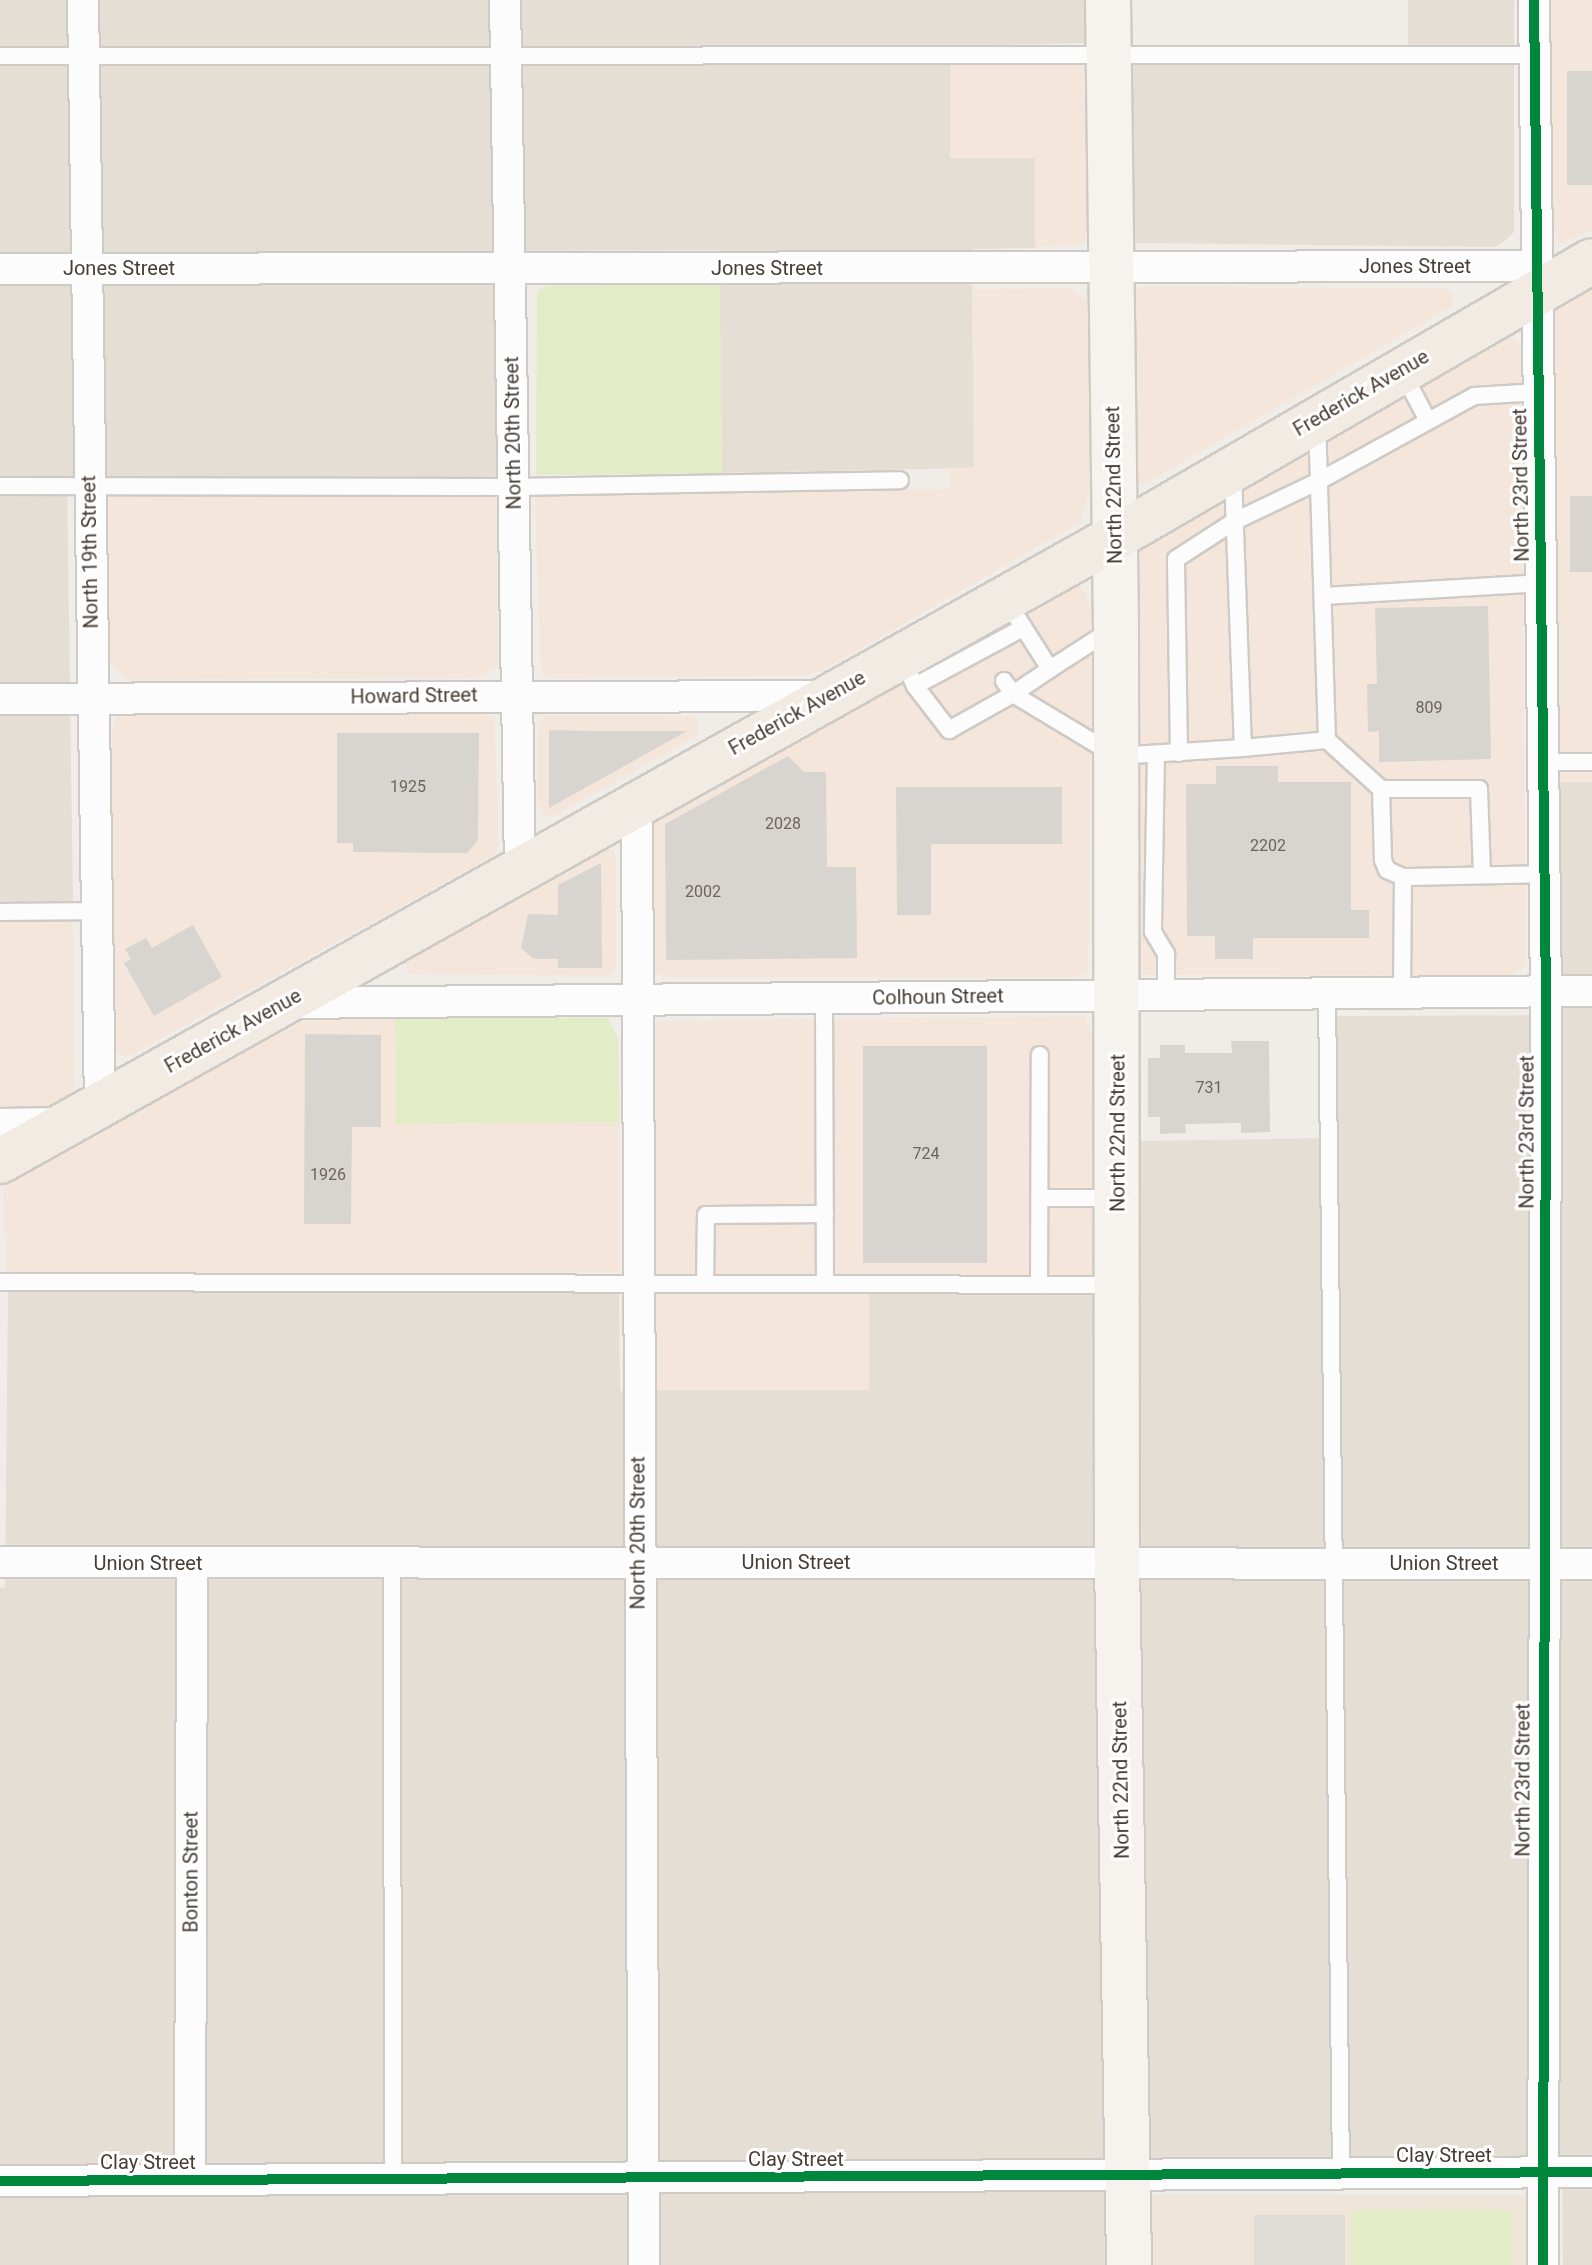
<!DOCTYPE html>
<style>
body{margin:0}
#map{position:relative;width:1592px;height:2265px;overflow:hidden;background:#f0ede8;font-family:Roboto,sans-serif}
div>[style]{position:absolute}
.residential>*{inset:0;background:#e5ded5}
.commercial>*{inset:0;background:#f4e6da;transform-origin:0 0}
.education>*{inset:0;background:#efe6d9}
.green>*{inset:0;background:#e2ecc6;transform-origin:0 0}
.parking>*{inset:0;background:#dfdcd8;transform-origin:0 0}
.building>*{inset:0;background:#d8d4cf;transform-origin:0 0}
.roads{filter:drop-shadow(2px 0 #cecbc6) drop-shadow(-2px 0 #cecbc6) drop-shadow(0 2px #cecbc6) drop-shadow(0 -2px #cecbc6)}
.lane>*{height:16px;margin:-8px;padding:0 8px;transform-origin:8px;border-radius:8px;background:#fdfcfc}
.street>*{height:30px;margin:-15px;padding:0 15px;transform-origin:15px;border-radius:15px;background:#fdfcfc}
.secondary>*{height:44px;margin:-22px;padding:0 22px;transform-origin:22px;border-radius:22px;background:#f6f3ee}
.primary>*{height:44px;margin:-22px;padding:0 22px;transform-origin:22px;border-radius:22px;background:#f1ebe3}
.cycleway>*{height:10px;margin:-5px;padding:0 5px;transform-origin:5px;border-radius:5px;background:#00873e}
span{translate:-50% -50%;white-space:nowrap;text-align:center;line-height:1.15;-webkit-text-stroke:6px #fff;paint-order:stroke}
.number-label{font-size:16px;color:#6d645c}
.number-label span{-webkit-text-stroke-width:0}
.street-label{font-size:20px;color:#473d34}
</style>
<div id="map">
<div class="residential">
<i style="clip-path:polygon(0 0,1087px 0,1088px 43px,950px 46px,950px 158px,1035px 158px,1035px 248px,972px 249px,974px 468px,722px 473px,719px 250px,495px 251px,497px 477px,67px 477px,73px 901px,0 902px)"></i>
<i style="clip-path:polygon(1408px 0,1514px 0,1514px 232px,1506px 240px,1495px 247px,1131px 243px,1128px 62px,1408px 61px)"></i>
<i style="clip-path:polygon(1553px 782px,1592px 782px,1592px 2265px,1563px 2265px,1562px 2162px,1157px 2162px,1144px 2156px,1133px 1141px,1337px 1138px,1335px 1016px,1556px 1015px)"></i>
<i style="clip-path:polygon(8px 1292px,619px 1292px,620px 1391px,651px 1390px,869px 1292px,1095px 1295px,1105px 2265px,0 2265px,0 1588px,5px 1587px)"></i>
</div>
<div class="commercial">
<i style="clip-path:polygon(1551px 0,1592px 0,1592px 230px,1558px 245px,1551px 209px)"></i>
<i style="clip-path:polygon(950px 64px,1085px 64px,1088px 235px,1084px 243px,1035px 248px,1035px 158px,950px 158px)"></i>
<i style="left:1592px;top:282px;width:500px;height:48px;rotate:90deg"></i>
<i style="clip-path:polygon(1146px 287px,1443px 288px,1453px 293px,1452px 306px,1144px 484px,1133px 483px,1133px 289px)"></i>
<i style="clip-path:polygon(1068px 288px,1088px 301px,1091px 485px,1080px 522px,821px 671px,803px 676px,553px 678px,541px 673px,535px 496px,950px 489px,949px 468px,974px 467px,972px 289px)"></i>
<i style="clip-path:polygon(1501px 337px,1513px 338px,1521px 347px,1526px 964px,1511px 976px,1146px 975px,1135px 970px,1131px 553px)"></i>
<i style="clip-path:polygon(108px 494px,497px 495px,497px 667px,477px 678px,128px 680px,109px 661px)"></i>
<i style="clip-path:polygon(1066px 586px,1082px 587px,1093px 611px,1088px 972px,1077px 977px,666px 977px,653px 972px,652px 830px,657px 818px)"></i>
<i style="clip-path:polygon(133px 713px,485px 714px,494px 719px,499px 844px,493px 856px,125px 1058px,116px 1049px,113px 1032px,112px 735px,117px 715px)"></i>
<i style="clip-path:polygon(545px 715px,692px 716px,699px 723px,698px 735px,552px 817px,542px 812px,537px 798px,538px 725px)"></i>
<i style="clip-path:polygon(600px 849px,614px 850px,616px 864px,616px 970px,608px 976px,408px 974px,406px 963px,412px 954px)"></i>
<i style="clip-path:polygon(0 921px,73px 921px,75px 1083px,70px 1098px,58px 1106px,0 1106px)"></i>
<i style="clip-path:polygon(324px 1016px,395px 1017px,396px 1124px,620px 1122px,620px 1272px,6px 1273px,3px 1192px,7px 1178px,306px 1019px)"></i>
<i style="clip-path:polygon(1084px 1016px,1094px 1036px,1094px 1278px,650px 1274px,652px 1031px,659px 1021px)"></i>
<i style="left:651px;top:1292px;width:218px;height:98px"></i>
</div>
<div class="education">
<i style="clip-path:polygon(1159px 2194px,1525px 2195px,1531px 2203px,1533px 2265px,1141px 2265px,1144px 2197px)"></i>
</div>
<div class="green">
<i style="clip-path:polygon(720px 284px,722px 473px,536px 475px,537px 292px,547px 286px)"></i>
<i style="clip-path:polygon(395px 1017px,608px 1018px,618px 1039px,620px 1122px,396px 1124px)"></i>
<i style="left:1513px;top:2210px;width:55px;height:162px;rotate:90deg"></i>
</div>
<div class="parking">
<i style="left:1254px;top:2215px;width:91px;height:50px"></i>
</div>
<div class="building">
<i style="left:1567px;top:71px;width:25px;height:114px"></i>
<i style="left:1570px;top:496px;width:22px;height:76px"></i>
<i style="clip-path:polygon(1488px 606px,1491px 759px,1379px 762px,1379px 731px,1368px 732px,1367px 684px,1377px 684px,1375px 608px)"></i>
<i style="clip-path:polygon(549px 730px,593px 731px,687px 731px,549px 808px)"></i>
<i style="clip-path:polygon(337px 733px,479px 733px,478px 840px,467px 853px,353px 852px,353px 843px,337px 843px)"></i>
<i style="clip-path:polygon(788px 756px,804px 772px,826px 772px,827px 867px,856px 867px,857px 958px,666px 960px,665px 824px)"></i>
<i style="clip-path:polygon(1216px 766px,1278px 766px,1278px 782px,1351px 782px,1351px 910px,1369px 910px,1369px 938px,1253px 938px,1253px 959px,1215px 959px,1215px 936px,1187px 936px,1186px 784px,1216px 784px)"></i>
<i style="clip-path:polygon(896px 787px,1062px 787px,1062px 844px,931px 844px,931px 915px,897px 915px)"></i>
<i style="clip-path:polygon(601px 863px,602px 968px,558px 968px,558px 959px,534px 959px,521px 948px,528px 914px,558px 915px,558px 885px)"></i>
<i style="clip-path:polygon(193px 925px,222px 977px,154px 1016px,124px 963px,131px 959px,125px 949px,146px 938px,152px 948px)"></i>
<i style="clip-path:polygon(305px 1034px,381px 1035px,381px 1127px,352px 1127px,351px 1224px,304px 1224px)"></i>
<i style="clip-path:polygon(1231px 1041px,1269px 1041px,1270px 1132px,1241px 1133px,1241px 1123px,1185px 1124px,1186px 1133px,1160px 1134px,1160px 1117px,1148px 1117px,1148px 1058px,1160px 1058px,1160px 1045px,1185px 1045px,1185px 1053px,1232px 1053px)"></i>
<i style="left:863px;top:1046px;width:124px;height:217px"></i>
</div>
<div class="roads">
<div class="lane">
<i style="left:0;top:56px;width:1534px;rotate:-0.04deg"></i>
<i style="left:1402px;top:371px;width:56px;rotate:62.5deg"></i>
<i style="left:0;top:486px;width:514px;rotate:0.11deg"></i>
<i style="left:514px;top:487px;width:386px;rotate:-1deg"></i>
<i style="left:1323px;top:596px;width:217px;rotate:-3.4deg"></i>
<i style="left:903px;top:658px;width:30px;rotate:67deg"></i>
<i style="left:915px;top:686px;width:56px;rotate:52.3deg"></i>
<i style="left:949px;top:730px;width:73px;rotate:-29.4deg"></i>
<i style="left:1013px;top:694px;width:45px;rotate:-34deg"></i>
<i style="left:1050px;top:669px;width:82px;rotate:-122.5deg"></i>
<i style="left:1050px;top:669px;width:74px;rotate:-32.8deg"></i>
<i style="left:1004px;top:681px;width:16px;rotate:55deg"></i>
<i style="left:1013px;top:694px;width:120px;rotate:31deg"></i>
<i style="left:1116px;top:756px;width:127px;rotate:-3.6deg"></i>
<i style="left:1243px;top:748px;width:272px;rotate:-92.1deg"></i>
<i style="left:915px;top:686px;width:120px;rotate:-28.3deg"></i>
<i style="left:1327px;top:740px;width:73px;rotate:42.2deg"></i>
<i style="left:1243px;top:748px;width:84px;rotate:-5.4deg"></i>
<i style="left:1327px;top:740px;width:259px;rotate:-91.8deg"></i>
<i style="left:1319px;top:481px;width:177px;rotate:-28.7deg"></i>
<i style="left:1474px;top:396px;width:64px;rotate:-3.6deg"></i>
<i style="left:1179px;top:753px;width:194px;rotate:-90.9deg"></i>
<i style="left:1176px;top:559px;width:70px;rotate:-32.8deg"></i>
<i style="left:1235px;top:521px;width:93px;rotate:-25.5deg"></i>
<i style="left:1319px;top:481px;width:58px;rotate:-92deg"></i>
<i style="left:1156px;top:754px;width:178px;rotate:91deg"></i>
<i style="left:1153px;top:932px;width:26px;rotate:59deg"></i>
<i style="left:1166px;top:954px;width:42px;rotate:90deg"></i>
<i style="left:1543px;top:762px;width:49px"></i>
<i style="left:1403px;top:877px;width:17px;rotate:-156deg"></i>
<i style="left:1387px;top:870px;width:11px;rotate:-112deg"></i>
<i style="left:1383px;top:860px;width:71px;rotate:-91.6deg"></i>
<i style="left:1381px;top:789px;width:98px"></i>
<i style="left:1479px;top:789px;width:86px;rotate:88deg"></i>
<i style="left:0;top:912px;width:97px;rotate:-0.6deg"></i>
<i style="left:1402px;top:992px;width:115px;rotate:-89.5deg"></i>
<i style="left:1403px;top:877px;width:141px;rotate:-1.2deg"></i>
<i style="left:1327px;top:993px;width:1179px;rotate:89.32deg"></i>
<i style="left:824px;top:998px;width:285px;rotate:89.8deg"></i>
<i style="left:1040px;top:1198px;width:74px"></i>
<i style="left:0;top:1282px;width:1114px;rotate:0.15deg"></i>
<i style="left:705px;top:1283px;width:68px;rotate:-89.2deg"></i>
<i style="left:706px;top:1215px;width:119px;rotate:-0.5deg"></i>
<i style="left:1039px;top:1285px;width:230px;rotate:-89.8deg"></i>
<i style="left:392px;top:1563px;width:616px;rotate:89.91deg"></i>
</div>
<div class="street">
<i style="left:83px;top:0;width:1105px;rotate:89.12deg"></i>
<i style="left:505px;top:0;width:867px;rotate:89.01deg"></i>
<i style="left:1534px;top:0;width:990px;rotate:89.31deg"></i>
<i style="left:1546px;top:990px;width:1275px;rotate:90.13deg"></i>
<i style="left:0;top:269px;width:1535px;rotate:-0.11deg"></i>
<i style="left:0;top:699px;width:826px;rotate:-0.21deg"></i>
<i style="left:637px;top:801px;width:1464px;rotate:89.73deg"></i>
<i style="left:286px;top:1003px;width:1306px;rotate:-0.53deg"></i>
<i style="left:0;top:1124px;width:62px;rotate:-0.9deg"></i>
<i style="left:0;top:1562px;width:1592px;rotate:0.07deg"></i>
<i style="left:190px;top:2180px;width:617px;rotate:-89.81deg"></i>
<i style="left:0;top:2181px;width:1592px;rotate:-0.32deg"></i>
</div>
<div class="secondary">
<i style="left:1108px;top:0;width:626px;rotate:89.27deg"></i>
<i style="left:1116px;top:626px;width:935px;rotate:89.94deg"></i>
<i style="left:1117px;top:1561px;width:704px;rotate:89.02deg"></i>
</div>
<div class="primary">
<i style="left:0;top:1161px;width:1276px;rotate:-29.22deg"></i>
<i style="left:1114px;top:538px;width:552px;rotate:-30.09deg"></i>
</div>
</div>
<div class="cycleway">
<i style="left:1534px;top:0;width:990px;rotate:89.31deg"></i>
<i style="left:1546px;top:990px;width:1275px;rotate:90.13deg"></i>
<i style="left:0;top:2181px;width:1592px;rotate:-0.32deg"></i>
</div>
<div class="number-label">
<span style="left:1429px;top:708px">809</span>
<span style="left:408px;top:787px">1925</span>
<span style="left:783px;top:824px">2028</span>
<span style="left:1268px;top:846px">2202</span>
<span style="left:703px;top:892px">2002</span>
<span style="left:1209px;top:1088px">731</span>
<span style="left:926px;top:1154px">724</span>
<span style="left:328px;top:1175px">1926</span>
</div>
<div class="street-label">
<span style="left:1415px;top:266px">Jones Street</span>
<span style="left:119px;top:268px">Jones Street</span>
<span style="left:767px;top:268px">Jones Street</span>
<span style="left:1361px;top:393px;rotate:-30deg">Frederick Avenue</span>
<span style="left:513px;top:433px;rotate:-91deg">North 20th Street</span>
<span style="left:1114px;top:485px;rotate:-91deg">North 22nd Street</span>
<span style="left:1521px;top:485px;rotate:-91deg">North 23rd Street</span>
<span style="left:90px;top:552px;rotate:-91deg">North 19th Street</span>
<span style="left:414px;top:696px;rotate:-1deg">Howard Street</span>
<span style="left:797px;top:713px;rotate:-29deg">Frederick Avenue</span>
<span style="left:938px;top:997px;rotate:-1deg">Colhoun Street</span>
<span style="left:233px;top:1031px;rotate:-29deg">Frederick Avenue</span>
<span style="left:1527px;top:1132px;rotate:-90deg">North 23rd Street</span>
<span style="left:1118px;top:1133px;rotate:-90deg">North 22nd Street</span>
<span style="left:638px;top:1533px;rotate:-90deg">North 20th Street</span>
<span style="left:796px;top:1562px">Union Street</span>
<span style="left:148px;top:1563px">Union Street</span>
<span style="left:1444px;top:1563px">Union Street</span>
<span style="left:1121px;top:1780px;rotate:-91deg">North 22nd Street</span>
<span style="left:1523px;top:1780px;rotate:-90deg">North 23rd Street</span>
<span style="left:191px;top:1872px;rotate:-90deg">Bonton Street</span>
<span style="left:1444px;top:2155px">Clay Street</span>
<span style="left:796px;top:2159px">Clay Street</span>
<span style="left:148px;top:2162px">Clay Street</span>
</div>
</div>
